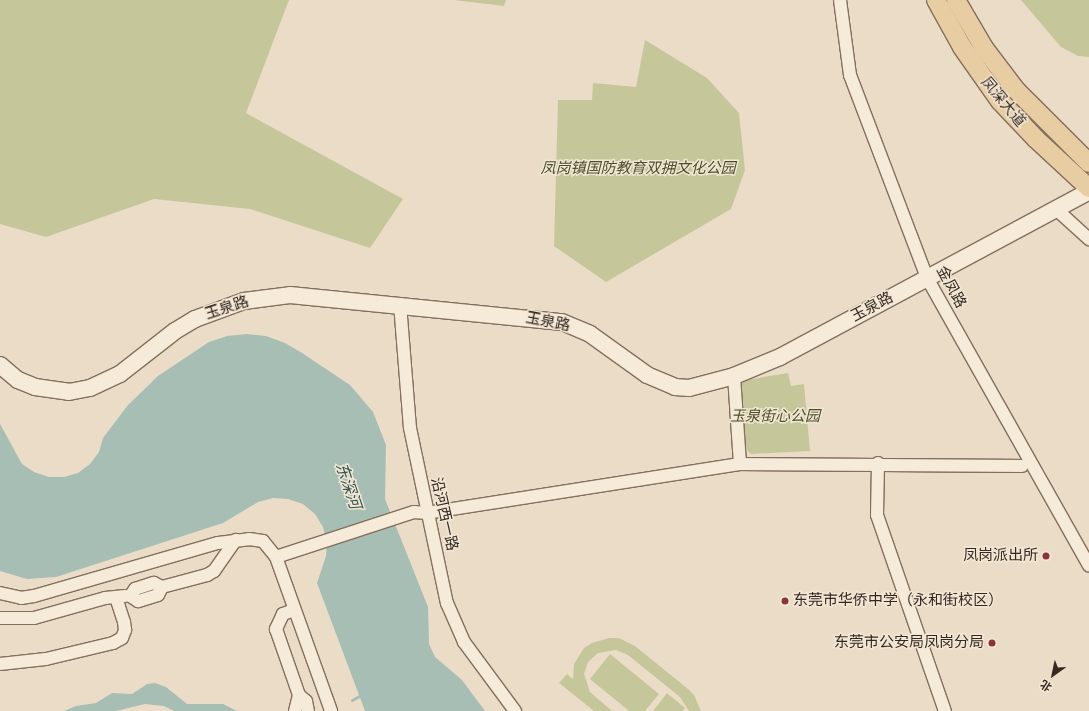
<!DOCTYPE html>
<meta charset="utf-8">
<style>
body{margin:0}
#map{position:relative;width:1089px;height:711px;overflow:hidden;background:#eadcc6;font-family:Spectral,"Noto Sans SC",serif}
div>[style]{position:absolute}
.green>*{inset:0;background:#c5c79b}
.water>*{inset:0;background:#a7beb5}
.stream>*{height:3px;margin:-1.5px;padding:0 1.5px;transform-origin:1.5px;border-radius:1.5px;background:#a7beb5}
.roads{filter:drop-shadow(1px 0 #836f5d) drop-shadow(-1px 0 #836f5d) drop-shadow(0 1px #836f5d) drop-shadow(0 -1px #836f5d)}
.street>*{height:12px;margin:-6px;padding:0 6px;transform-origin:6px;border-radius:6px;background:#f5ebd8}
.secondary>*{height:16px;margin:-8px;padding:0 8px;transform-origin:8px;border-radius:8px;background:#f5ebd8}
.primary>*{height:18px;margin:-9px;padding:0 9px;transform-origin:9px;border-radius:9px;background:#e9cda2}
.dots>*{width:11px;height:11px;translate:-50% -50%;box-sizing:border-box;border:2px solid #f2e7d5;border-radius:50%}
span{translate:-50% -50%;white-space:nowrap;text-align:center;line-height:1.15;-webkit-text-stroke:3px #f2e7d5;paint-order:stroke}
.street-label{font-size:15px;color:#352820}
.park-label{font-size:15px;color:#494f28;font-style:italic}
.poi-label{font-size:15px;color:#352820}
.right{translate:-100% -50%;text-align:right}
.left{translate:0 -50%;text-align:left}
.water-label{font-size:16px;color:#31534e;font-style:italic}
.north{position:absolute;left:1033px;top:655px;width:40px;height:40px;-webkit-text-stroke:3px #f2e7d5;paint-order:stroke;rotate:213deg;font-size:11px;font-weight:700;line-height:16px;text-align:center;color:#352820}
.north::after{content:'';display:block;margin:auto;width:14px;height:18px;background:#352820;clip-path:polygon(50% 0,100% 100%,50% 72%,0 100%)}
</style>
<div id="map">
<div class="green">
<i style="clip-path:polygon(0 0,289px 0,246px 113px,403px 199px,370px 248px,250px 209px,154px 199px,46px 237px,0 224px)"></i>
<i style="clip-path:polygon(454px 0,506px 0,504px 6px)"></i>
<i style="clip-path:polygon(1021px 0,1089px 0,1089px 57px,1078px 56px,1061px 47px)"></i>
<i style="clip-path:polygon(645px 40px,707px 78px,739px 113px,745px 170px,731px 209px,606px 282px,554px 246px,558px 100px,592px 100px,593px 83px,636px 87px)"></i>
<i style="clip-path:polygon(788px 373px,791px 386px,804px 384px,810px 451px,751px 454px,745px 448px,740px 381px)"></i>
<i style="clip-path:polygon(609px 638px,619px 638px,635px 646px,688px 689px,694px 695px,701px 711px,689px 711px,680px 697px,628px 655px,616px 650px,598px 653px,588px 662px,584px 674px,590px 692px,612px 711px,594px 711px,559px 683px,567px 674px,573px 679px,574px 664px,584px 648px,592px 643px)"></i>
<i style="clip-path:polygon(610px 654px,659px 694px,645px 711px,629px 711px,590px 679px)"></i>
<i style="clip-path:polygon(667px 693px,685px 708px,683px 711px,653px 711px)"></i>
</div>
<div class="water">
<i style="clip-path:polygon(247px 334px,266px 336px,285px 343px,302px 353px,350px 385px,373px 412px,386px 445px,385px 499px,428px 607px,429px 644px,435px 657px,462px 680px,485px 711px,365px 711px,317px 583px,326px 556px,327px 542px,323px 527px,315px 514px,303px 504px,288px 499px,273px 498px,258px 502px,223px 523px,56px 577px,27px 579px,0 571px,0 424px,22px 464px,34px 472px,49px 477px,64px 477px,78px 473px,90px 464px,99px 452px,103px 438px,128px 405px,158px 376px,209px 342px,227px 336px)"></i>
<i style="clip-path:polygon(155px 683px,166px 687px,187px 704px,223px 704px,237px 711px,174px 711px,164px 706px,145px 704px,116px 711px,64px 711px,76px 706px,96px 703px,112px 693px,132px 694px,147px 684px)"></i>
</div>
<div class="stream">
<i style="left:352px;top:700px;width:13px;rotate:-29deg"></i>
</div>
<div class="roads">
<div class="street">
<i style="left:840px;top:0;width:76px;rotate:82.4deg"></i>
<i style="left:850px;top:75px;width:217px;rotate:69.2deg"></i>
<i style="left:927px;top:278px;width:330px;rotate:60.6deg"></i>
<i style="left:1056px;top:209px;width:45px;rotate:42.3deg"></i>
<i style="left:400px;top:304px;width:124px;rotate:85.4deg"></i>
<i style="left:410px;top:428px;width:179px;rotate:78.1deg"></i>
<i style="left:447px;top:603px;width:43px;rotate:66.4deg"></i>
<i style="left:464px;top:642px;width:86px;rotate:53.5deg"></i>
<i style="left:734px;top:376px;width:88px;rotate:86.1deg"></i>
<i style="left:878px;top:463px;width:52px;rotate:91.1deg"></i>
<i style="left:877px;top:515px;width:207px;rotate:70.9deg"></i>
<i style="left:276px;top:557px;width:145px;rotate:-18.1deg"></i>
<i style="left:414px;top:512px;width:13px;rotate:4deg"></i>
<i style="left:427px;top:513px;width:317px;rotate:-8.9deg"></i>
<i style="left:740px;top:464px;width:282px;rotate:0.4deg"></i>
<i style="left:162px;top:587px;width:9px;rotate:117deg"></i>
<i style="left:158px;top:595px;width:21px;rotate:163deg"></i>
<i style="left:138px;top:601px;width:9px;rotate:-148deg"></i>
<i style="left:130px;top:596px;width:9px;rotate:-54deg"></i>
<i style="left:135px;top:589px;width:20px;rotate:-18deg"></i>
<i style="left:154px;top:583px;width:9px;rotate:27deg"></i>
<i style="left:162px;top:587px;width:47px;rotate:-14.9deg"></i>
<i style="left:207px;top:575px;width:8px;rotate:-30deg"></i>
<i style="left:214px;top:571px;width:38px;rotate:-55deg"></i>
<i style="left:0;top:593px;width:22px;rotate:13deg"></i>
<i style="left:21px;top:598px;width:13px;rotate:-9deg"></i>
<i style="left:34px;top:596px;width:191px;rotate:-16.1deg"></i>
<i style="left:218px;top:543px;width:31px;rotate:-7deg"></i>
<i style="left:249px;top:539px;width:14px;rotate:8deg"></i>
<i style="left:263px;top:541px;width:21px;rotate:51deg"></i>
<i style="left:276px;top:557px;width:164px;rotate:70.3deg"></i>
<i style="left:294px;top:610px;width:12px;rotate:160deg"></i>
<i style="left:283px;top:614px;width:17px;rotate:115deg"></i>
<i style="left:276px;top:629px;width:70px;rotate:70.8deg"></i>
<i style="left:299px;top:695px;width:9px;rotate:41deg"></i>
<i style="left:306px;top:701px;width:10px;rotate:79deg"></i>
<i style="left:0;top:618px;width:34px"></i>
<i style="left:34px;top:618px;width:74px;rotate:-15.7deg"></i>
<i style="left:105px;top:598px;width:20px;rotate:-6deg"></i>
<i style="left:0;top:664px;width:46px;rotate:-6.2deg"></i>
<i style="left:46px;top:659px;width:69px;rotate:-13.4deg"></i>
<i style="left:113px;top:643px;width:10px;rotate:-29deg"></i>
<i style="left:122px;top:638px;width:9px;rotate:-69deg"></i>
<i style="left:125px;top:630px;width:8px;rotate:-97deg"></i>
<i style="left:124px;top:622px;width:26px;rotate:-108deg"></i>
<i style="left:295px;top:711px;width:16px;rotate:-76deg"></i>
</div>
<div class="secondary">
<i style="left:0;top:365px;width:23px;rotate:40deg"></i>
<i style="left:18px;top:380px;width:18px;rotate:22deg"></i>
<i style="left:35px;top:387px;width:34px;rotate:8deg"></i>
<i style="left:69px;top:392px;width:21px;rotate:-11deg"></i>
<i style="left:90px;top:388px;width:33px;rotate:-25deg"></i>
<i style="left:120px;top:374px;width:70px;rotate:-38deg"></i>
<i style="left:175px;top:331px;width:23px;rotate:-31deg"></i>
<i style="left:195px;top:319px;width:52px;rotate:-20.2deg"></i>
<i style="left:244px;top:301px;width:46px;rotate:-7.4deg"></i>
<i style="left:290px;top:295px;width:273px;rotate:5.7deg"></i>
<i style="left:562px;top:322px;width:30px;rotate:23deg"></i>
<i style="left:590px;top:334px;width:70px;rotate:35.7deg"></i>
<i style="left:647px;top:375px;width:30px;rotate:23deg"></i>
<i style="left:675px;top:387px;width:14px;rotate:4deg"></i>
<i style="left:689px;top:388px;width:47px;rotate:-14.9deg"></i>
<i style="left:734px;top:376px;width:50px;rotate:-22.4deg"></i>
<i style="left:780px;top:357px;width:351px;rotate:-28.2deg"></i>
</div>
<div class="primary">
<i style="left:936px;top:0;width:54px;rotate:61deg"></i>
<i style="left:962px;top:47px;width:66px;rotate:54.9deg"></i>
<i style="left:1000px;top:101px;width:52px;rotate:46.5deg"></i>
<i style="left:1036px;top:139px;width:72px;rotate:42.8deg"></i>
<i style="left:956px;top:0;width:56px;rotate:59.7deg"></i>
<i style="left:984px;top:48px;width:53px;rotate:52.7deg"></i>
<i style="left:1016px;top:90px;width:103px;rotate:45deg"></i>
</div>
</div>
<div class="dots">
<i style="left:1046px;top:556px;background:#8d333b"></i>
<i style="left:785px;top:601px;background:#8d333b"></i>
<i style="left:992px;top:643px;background:#8d333b"></i>
</div>
<div class="street-label">
<span style="left:1003px;top:102px;rotate:50deg">凤深大道</span>
<span style="left:951px;top:287px;rotate:62deg">金凤路</span>
<span style="left:872px;top:307px;rotate:-28deg">玉泉路</span>
<span style="left:227px;top:308px;rotate:-18deg">玉泉路</span>
<span style="left:548px;top:322px;rotate:11deg">玉泉路</span>
<span style="left:444px;top:514px;rotate:77deg">沿河西一路</span>
</div>
<div class="park-label">
<span style="left:638px;top:169px">凤岗镇国防教育双拥文化公园</span>
<span style="left:775px;top:417px">玉泉街心公园</span>
</div>
<div class="poi-label">
<span class="right" style="left:1038px;top:556px">凤岗派出所</span>
<span class="left" style="left:793px;top:601px">东莞市华侨中学（永和街校区）</span>
<span class="right" style="left:984px;top:643px">东莞市公安局凤岗分局</span>
</div>
<div class="water-label">
<span style="left:348px;top:486px;rotate:71deg">东深河</span>
</div>
<div class="north">北</div>
</div>
